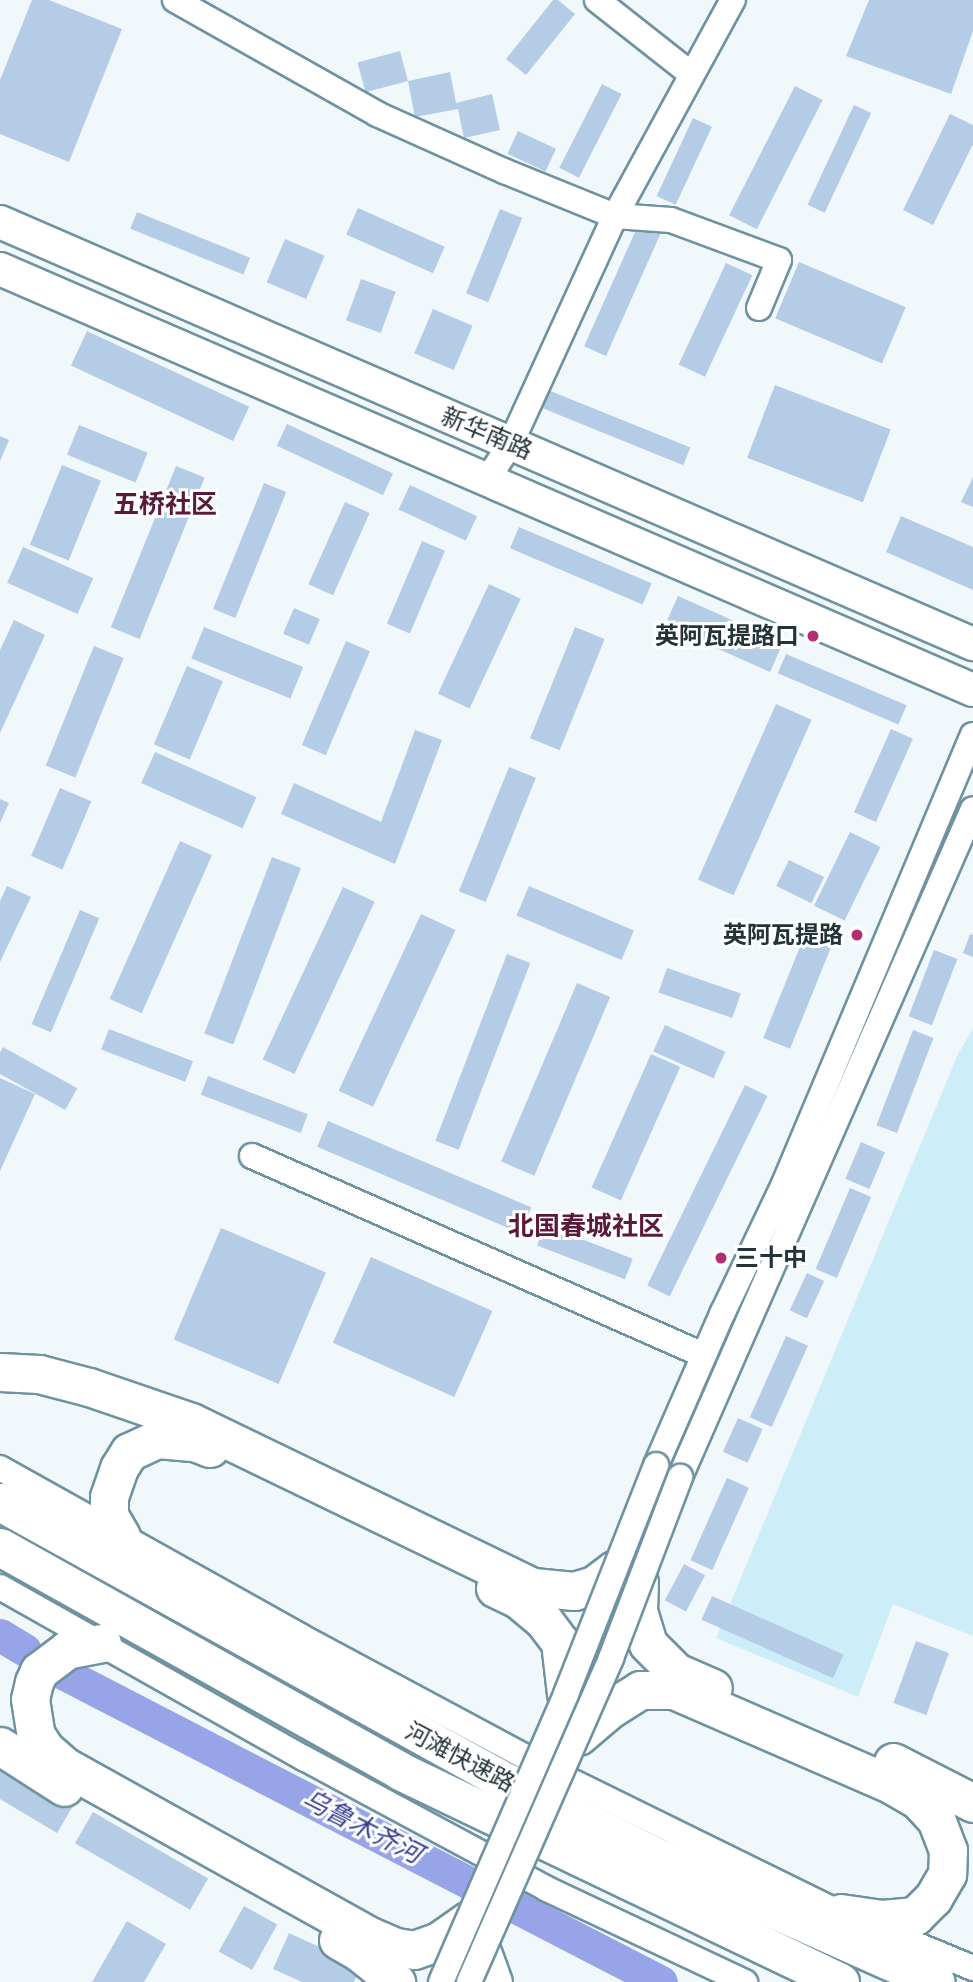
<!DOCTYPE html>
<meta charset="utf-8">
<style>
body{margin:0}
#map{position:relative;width:973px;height:1982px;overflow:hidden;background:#f1f8fb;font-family:"Libre Baskerville","Noto Sans SC",serif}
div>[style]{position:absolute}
.green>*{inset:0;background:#cdedf9}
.river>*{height:33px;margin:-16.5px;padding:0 16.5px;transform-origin:16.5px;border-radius:16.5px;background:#98a4e8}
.building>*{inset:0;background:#b4cce6;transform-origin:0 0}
.roads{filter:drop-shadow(2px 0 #6f92a0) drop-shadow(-2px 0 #6f92a0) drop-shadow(0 2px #6f92a0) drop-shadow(0 -2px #6f92a0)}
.minor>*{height:24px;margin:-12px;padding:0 12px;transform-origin:12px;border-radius:12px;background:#fff}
.major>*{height:32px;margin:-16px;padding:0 16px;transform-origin:16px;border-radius:16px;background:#fff}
.highway>*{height:37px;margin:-18.5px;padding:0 18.5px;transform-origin:18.5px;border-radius:18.5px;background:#fff}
.bridges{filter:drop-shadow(2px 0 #6f92a0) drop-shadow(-2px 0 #6f92a0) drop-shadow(0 2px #6f92a0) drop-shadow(0 -2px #6f92a0)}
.minor-bridge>*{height:24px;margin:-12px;padding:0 12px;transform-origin:12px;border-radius:12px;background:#fff}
.dots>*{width:19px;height:19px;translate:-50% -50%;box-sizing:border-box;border:4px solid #fff;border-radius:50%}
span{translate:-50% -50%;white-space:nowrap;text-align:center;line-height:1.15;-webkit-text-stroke:6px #fff;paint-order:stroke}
.street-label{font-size:24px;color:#243338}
.poi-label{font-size:24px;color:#243338;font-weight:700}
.right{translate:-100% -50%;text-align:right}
.left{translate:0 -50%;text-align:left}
.neighbourhood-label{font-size:26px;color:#5a1a39;font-weight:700}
.water-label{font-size:26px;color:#3a4090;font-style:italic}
</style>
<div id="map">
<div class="green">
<i style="clip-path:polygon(973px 1028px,973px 1636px,893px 1604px,858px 1697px,716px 1638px,958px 1054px)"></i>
</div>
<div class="river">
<i style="left:0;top:1635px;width:29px;rotate:31deg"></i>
<i style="left:63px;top:1673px;width:673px;rotate:27.33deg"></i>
</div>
<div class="building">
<i style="clip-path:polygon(32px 0,49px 0,122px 29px,69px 162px,0 134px,0 80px)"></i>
<i style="clip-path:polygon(553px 0,558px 0,575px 14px,526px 75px,506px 59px)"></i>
<i style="clip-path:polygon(869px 0,973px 0,973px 31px,951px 94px,846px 56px)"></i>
<i style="left:400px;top:51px;width:31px;height:44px;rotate:75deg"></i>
<i style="clip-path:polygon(450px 72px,456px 103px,492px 94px,500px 130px,464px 138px,458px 109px,415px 117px,408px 81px)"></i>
<i style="left:602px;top:84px;width:22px;height:94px;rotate:27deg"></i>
<i style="left:795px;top:86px;width:31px;height:145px;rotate:27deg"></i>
<i style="left:854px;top:105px;width:19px;height:110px;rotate:25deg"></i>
<i style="clip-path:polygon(950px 114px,973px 125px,973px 144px,933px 225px,903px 210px)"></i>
<i style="left:693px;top:118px;width:21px;height:86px;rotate:25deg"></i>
<i style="left:518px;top:131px;width:42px;height:25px;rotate:25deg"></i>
<i style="left:358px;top:208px;width:95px;height:29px;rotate:24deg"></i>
<i style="left:500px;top:209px;width:24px;height:91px;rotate:22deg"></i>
<i style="left:137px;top:212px;width:122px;height:18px;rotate:22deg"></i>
<i style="left:639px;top:223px;width:24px;height:135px;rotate:24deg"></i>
<i style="left:285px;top:239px;width:43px;height:47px;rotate:23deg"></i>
<i style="left:799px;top:262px;width:116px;height:61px;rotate:23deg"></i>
<i style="left:726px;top:263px;width:29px;height:112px;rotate:25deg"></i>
<i style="left:361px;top:279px;width:37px;height:44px;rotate:20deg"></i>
<i style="left:433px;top:309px;width:43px;height:48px;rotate:23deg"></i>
<i style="left:87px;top:331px;width:179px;height:38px;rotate:25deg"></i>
<i style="left:775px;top:385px;width:124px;height:78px;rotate:21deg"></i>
<i style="left:543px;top:388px;width:159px;height:19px;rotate:22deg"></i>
<i style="left:287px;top:424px;width:117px;height:24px;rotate:25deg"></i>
<i style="left:79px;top:425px;width:74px;height:32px;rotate:22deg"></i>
<i style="clip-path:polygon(0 436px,9px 440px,0 461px)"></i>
<i style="left:62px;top:465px;width:42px;height:86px;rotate:22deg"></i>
<i style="left:176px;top:466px;width:31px;height:174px;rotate:22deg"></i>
<i style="clip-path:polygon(973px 477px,973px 507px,961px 502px)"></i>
<i style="left:264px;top:483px;width:24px;height:136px;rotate:22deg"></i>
<i style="left:410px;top:485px;width:74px;height:27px;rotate:25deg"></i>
<i style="left:345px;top:502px;width:27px;height:90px;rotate:24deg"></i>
<i style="clip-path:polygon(901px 516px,973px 547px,973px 590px,886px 552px)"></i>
<i style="left:519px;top:527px;width:144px;height:23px;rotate:23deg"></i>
<i style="left:422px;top:541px;width:25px;height:90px;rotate:23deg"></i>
<i style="left:23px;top:547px;width:77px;height:39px;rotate:24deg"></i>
<i style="left:489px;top:584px;width:35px;height:121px;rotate:25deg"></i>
<i style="left:678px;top:596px;width:115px;height:32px;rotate:24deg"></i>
<i style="left:294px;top:608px;width:28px;height:28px;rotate:23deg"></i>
<i style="clip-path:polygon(14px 620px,45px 635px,0 733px,0 650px)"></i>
<i style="left:204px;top:627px;width:107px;height:34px;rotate:22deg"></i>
<i style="left:575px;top:627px;width:32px;height:120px;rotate:22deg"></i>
<i style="left:346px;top:641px;width:26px;height:113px;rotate:23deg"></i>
<i style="left:94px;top:646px;width:32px;height:129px;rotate:22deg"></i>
<i style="left:786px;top:654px;width:131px;height:21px;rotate:23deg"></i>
<i style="left:187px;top:666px;width:39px;height:85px;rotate:23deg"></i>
<i style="left:776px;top:704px;width:39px;height:192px;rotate:24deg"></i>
<i style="left:891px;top:729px;width:24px;height:91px;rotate:24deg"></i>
<i style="clip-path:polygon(415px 730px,442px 740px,395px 864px,281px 814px,294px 783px,381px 822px)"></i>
<i style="left:155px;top:752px;width:111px;height:34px;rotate:24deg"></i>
<i style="left:509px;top:767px;width:29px;height:134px;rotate:22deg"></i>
<i style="left:60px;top:788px;width:34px;height:74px;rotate:23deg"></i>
<i style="clip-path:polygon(0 799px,9px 803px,0 823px)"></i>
<i style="left:850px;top:832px;width:34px;height:82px;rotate:26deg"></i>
<i style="left:180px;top:841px;width:35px;height:173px;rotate:24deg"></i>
<i style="left:272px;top:857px;width:31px;height:189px;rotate:21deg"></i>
<i style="left:789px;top:860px;width:39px;height:29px;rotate:26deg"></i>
<i style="clip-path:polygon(7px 886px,31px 897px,0 962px,0 901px)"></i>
<i style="left:529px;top:886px;width:114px;height:32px;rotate:23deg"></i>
<i style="left:343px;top:887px;width:35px;height:190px;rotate:25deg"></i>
<i style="left:80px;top:910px;width:21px;height:124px;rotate:23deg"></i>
<i style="left:421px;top:914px;width:38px;height:195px;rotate:25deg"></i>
<i style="left:810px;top:922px;width:29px;height:125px;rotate:22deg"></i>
<i style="clip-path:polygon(970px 934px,973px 935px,973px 957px,963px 953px)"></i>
<i style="left:934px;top:950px;width:25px;height:71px;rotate:21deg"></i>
<i style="left:507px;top:954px;width:25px;height:200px;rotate:21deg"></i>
<i style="left:667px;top:968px;width:78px;height:26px;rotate:19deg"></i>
<i style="left:577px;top:983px;width:36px;height:194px;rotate:23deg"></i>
<i style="left:665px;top:1025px;width:66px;height:29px;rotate:24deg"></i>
<i style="left:109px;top:1029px;width:90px;height:22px;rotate:21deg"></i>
<i style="left:913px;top:1030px;width:22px;height:102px;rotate:21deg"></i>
<i style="left:3px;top:1047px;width:85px;height:25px;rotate:29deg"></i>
<i style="left:651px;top:1054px;width:32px;height:146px;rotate:24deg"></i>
<i style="left:208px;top:1076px;width:107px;height:20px;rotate:21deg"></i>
<i style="clip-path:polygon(0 1078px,35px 1094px,0 1171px)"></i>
<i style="left:745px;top:1085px;width:25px;height:223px;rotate:26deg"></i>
<i style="left:328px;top:1121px;width:221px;height:28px;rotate:23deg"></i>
<i style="left:861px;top:1142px;width:26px;height:40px;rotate:23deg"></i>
<i style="left:850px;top:1188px;width:23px;height:88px;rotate:23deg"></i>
<i style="left:545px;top:1225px;width:94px;height:22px;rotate:21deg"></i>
<i style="left:221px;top:1228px;width:114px;height:121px;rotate:23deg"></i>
<i style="left:371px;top:1257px;width:133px;height:94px;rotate:24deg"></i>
<i style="left:807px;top:1273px;width:19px;height:41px;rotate:25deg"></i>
<i style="left:786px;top:1336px;width:24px;height:89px;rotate:24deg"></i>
<i style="left:738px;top:1418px;width:27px;height:37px;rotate:24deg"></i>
<i style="left:727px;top:1478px;width:24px;height:90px;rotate:24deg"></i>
<i style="left:684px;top:1564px;width:24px;height:41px;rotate:28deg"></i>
<i style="left:712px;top:1596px;width:144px;height:26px;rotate:24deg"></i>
<i style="left:916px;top:1641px;width:35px;height:66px;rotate:20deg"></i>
<i style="clip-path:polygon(0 1762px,73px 1806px,57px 1833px,0 1799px)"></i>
<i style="left:93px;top:1812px;width:133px;height:36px;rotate:30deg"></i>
<i style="left:244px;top:1906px;width:38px;height:52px;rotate:29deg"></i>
<i style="clip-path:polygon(127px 1921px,166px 1944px,144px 1982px,92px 1982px)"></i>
<i style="clip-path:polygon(289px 1933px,361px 1966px,354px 1982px,302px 1982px,273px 1969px)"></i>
</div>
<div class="roads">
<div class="minor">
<i style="left:175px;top:0;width:232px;rotate:29.4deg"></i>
<i style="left:377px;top:114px;width:139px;rotate:24.2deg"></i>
<i style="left:504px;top:171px;width:120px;rotate:22.1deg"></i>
<i style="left:615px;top:216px;width:56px;rotate:4.1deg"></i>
<i style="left:671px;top:220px;width:115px;rotate:20.3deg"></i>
<i style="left:779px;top:260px;width:52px;rotate:112.6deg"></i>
<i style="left:597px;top:0;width:120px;rotate:38.2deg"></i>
<i style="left:487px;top:480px;width:44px;rotate:-57deg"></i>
<i style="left:511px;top:443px;width:250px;rotate:-65.4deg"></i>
<i style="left:615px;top:216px;width:246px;rotate:-61.4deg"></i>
<i style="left:252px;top:1156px;width:494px;rotate:23.8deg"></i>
<i style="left:656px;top:1465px;width:167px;rotate:-66.4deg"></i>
<i style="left:723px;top:1312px;width:142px;rotate:-64.5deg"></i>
<i style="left:784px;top:1184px;width:487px;rotate:-67.2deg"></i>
<i style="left:0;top:1468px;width:344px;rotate:29.2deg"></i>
<i style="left:300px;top:1636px;width:296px;rotate:28.2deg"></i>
<i style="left:561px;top:1776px;width:311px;rotate:26.2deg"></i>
<i style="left:840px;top:1913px;width:144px;rotate:22.5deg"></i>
<i style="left:680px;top:1477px;width:729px;rotate:-66.32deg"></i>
<i style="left:0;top:1587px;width:349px;rotate:29.4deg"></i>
<i style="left:304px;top:1758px;width:276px;rotate:28.3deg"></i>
<i style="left:547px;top:1889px;width:219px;rotate:25.2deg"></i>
</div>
<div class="major">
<i style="left:0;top:222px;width:1061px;rotate:23.45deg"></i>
<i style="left:0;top:269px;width:1060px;rotate:23.4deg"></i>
</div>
<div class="highway">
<i style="left:0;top:1372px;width:39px;rotate:3deg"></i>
<i style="left:39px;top:1374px;width:52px;rotate:14.6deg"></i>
<i style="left:89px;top:1387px;width:108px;rotate:18.9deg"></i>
<i style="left:191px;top:1422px;width:380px;rotate:25.8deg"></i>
<i style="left:533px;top:1587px;width:41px;rotate:5.6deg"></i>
<i style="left:574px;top:1591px;width:21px;rotate:-17deg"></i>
<i style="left:594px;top:1585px;width:26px;rotate:-37deg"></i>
<i style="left:0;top:1502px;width:568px;rotate:28.96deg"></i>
<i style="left:497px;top:1777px;width:181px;rotate:26.6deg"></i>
<i style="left:659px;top:1858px;width:303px;rotate:24.1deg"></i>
<i style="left:121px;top:1536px;width:24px;rotate:-120deg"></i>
<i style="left:109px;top:1515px;width:18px;rotate:-90deg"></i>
<i style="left:109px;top:1497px;width:31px;rotate:-71deg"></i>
<i style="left:119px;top:1468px;width:19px;rotate:-58deg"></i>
<i style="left:129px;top:1452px;width:31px;rotate:-25deg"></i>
<i style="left:157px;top:1439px;width:38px;rotate:5deg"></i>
<i style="left:195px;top:1442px;width:16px;rotate:22deg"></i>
<i style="left:0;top:1547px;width:458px;rotate:29.2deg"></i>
<i style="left:400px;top:1771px;width:488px;rotate:25.6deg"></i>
<i style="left:639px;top:1582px;width:29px;rotate:92deg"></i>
<i style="left:638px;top:1611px;width:34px;rotate:73deg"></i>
<i style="left:648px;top:1644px;width:40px;rotate:45deg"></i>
<i style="left:676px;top:1672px;width:40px;rotate:23.4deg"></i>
<i style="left:495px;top:1588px;width:25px;rotate:26deg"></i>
<i style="left:518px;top:1599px;width:34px;rotate:40deg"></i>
<i style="left:544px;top:1621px;width:26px;rotate:53deg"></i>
<i style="left:560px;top:1642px;width:52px;rotate:83.4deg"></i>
<i style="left:102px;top:1643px;width:36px;rotate:169deg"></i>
<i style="left:67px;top:1650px;width:35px;rotate:143deg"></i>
<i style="left:39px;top:1671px;width:12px;rotate:114deg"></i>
<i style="left:34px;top:1682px;width:17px;rotate:103deg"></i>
<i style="left:30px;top:1699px;width:36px;rotate:81deg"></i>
<i style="left:36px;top:1735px;width:17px;rotate:57deg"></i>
<i style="left:45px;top:1749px;width:28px;rotate:41deg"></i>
<i style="left:66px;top:1767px;width:348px;rotate:29.1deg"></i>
<i style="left:370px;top:1936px;width:28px;rotate:23deg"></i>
<i style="left:396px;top:1947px;width:18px;rotate:9deg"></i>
<i style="left:414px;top:1950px;width:27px;rotate:-20deg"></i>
<i style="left:439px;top:1941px;width:37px;rotate:-35deg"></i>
<i style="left:578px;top:1736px;width:42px;rotate:-40.2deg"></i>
<i style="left:610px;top:1709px;width:36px;rotate:-32deg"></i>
<i style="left:640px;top:1690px;width:34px"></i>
<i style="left:674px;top:1690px;width:238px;rotate:23.5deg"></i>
<i style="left:892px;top:1785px;width:30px;rotate:30deg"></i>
<i style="left:918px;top:1800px;width:26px;rotate:47deg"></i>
<i style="left:936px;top:1819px;width:33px;rotate:69deg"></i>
<i style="left:948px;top:1850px;width:24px;rotate:92deg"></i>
<i style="left:947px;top:1874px;width:28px;rotate:120deg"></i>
<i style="left:933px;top:1898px;width:25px;rotate:135deg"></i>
<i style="left:915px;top:1916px;width:33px;rotate:175deg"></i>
<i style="left:882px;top:1919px;width:42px;rotate:-171.9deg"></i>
<i style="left:0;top:1746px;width:76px;rotate:32.6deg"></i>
<i style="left:893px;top:1762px;width:90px;rotate:27.1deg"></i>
<i style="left:338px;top:1940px;width:24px;rotate:30deg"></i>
<i style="left:359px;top:1952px;width:48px;rotate:39deg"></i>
<i style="left:482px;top:1952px;width:32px;rotate:70deg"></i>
</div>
</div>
<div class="bridges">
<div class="minor-bridge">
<i style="left:441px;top:1982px;width:314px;rotate:-66.5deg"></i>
<i style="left:566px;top:1694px;width:246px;rotate:-68.5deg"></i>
<i style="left:469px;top:1982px;width:354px;rotate:-66.3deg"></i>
<i style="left:611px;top:1658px;width:194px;rotate:-69.1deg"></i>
</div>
</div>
<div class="dots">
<i style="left:813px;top:636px;background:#b32d72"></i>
<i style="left:857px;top:935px;background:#b32d72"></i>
<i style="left:721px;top:1258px;background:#b32d72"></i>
</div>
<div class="street-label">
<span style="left:487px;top:433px;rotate:23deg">新华南路</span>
<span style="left:460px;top:1757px;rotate:28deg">河滩快速路</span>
</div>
<div class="poi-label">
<span class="right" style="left:799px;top:636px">英阿瓦提路口</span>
<span class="right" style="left:843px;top:935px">英阿瓦提路</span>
<span class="left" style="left:735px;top:1258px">三十中</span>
</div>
<div class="neighbourhood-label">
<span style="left:165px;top:505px">五桥社区</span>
<span style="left:586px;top:1227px">北国春城社区</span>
</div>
<div class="water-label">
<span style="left:362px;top:1827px;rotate:27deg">乌鲁木齐河</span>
</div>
</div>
